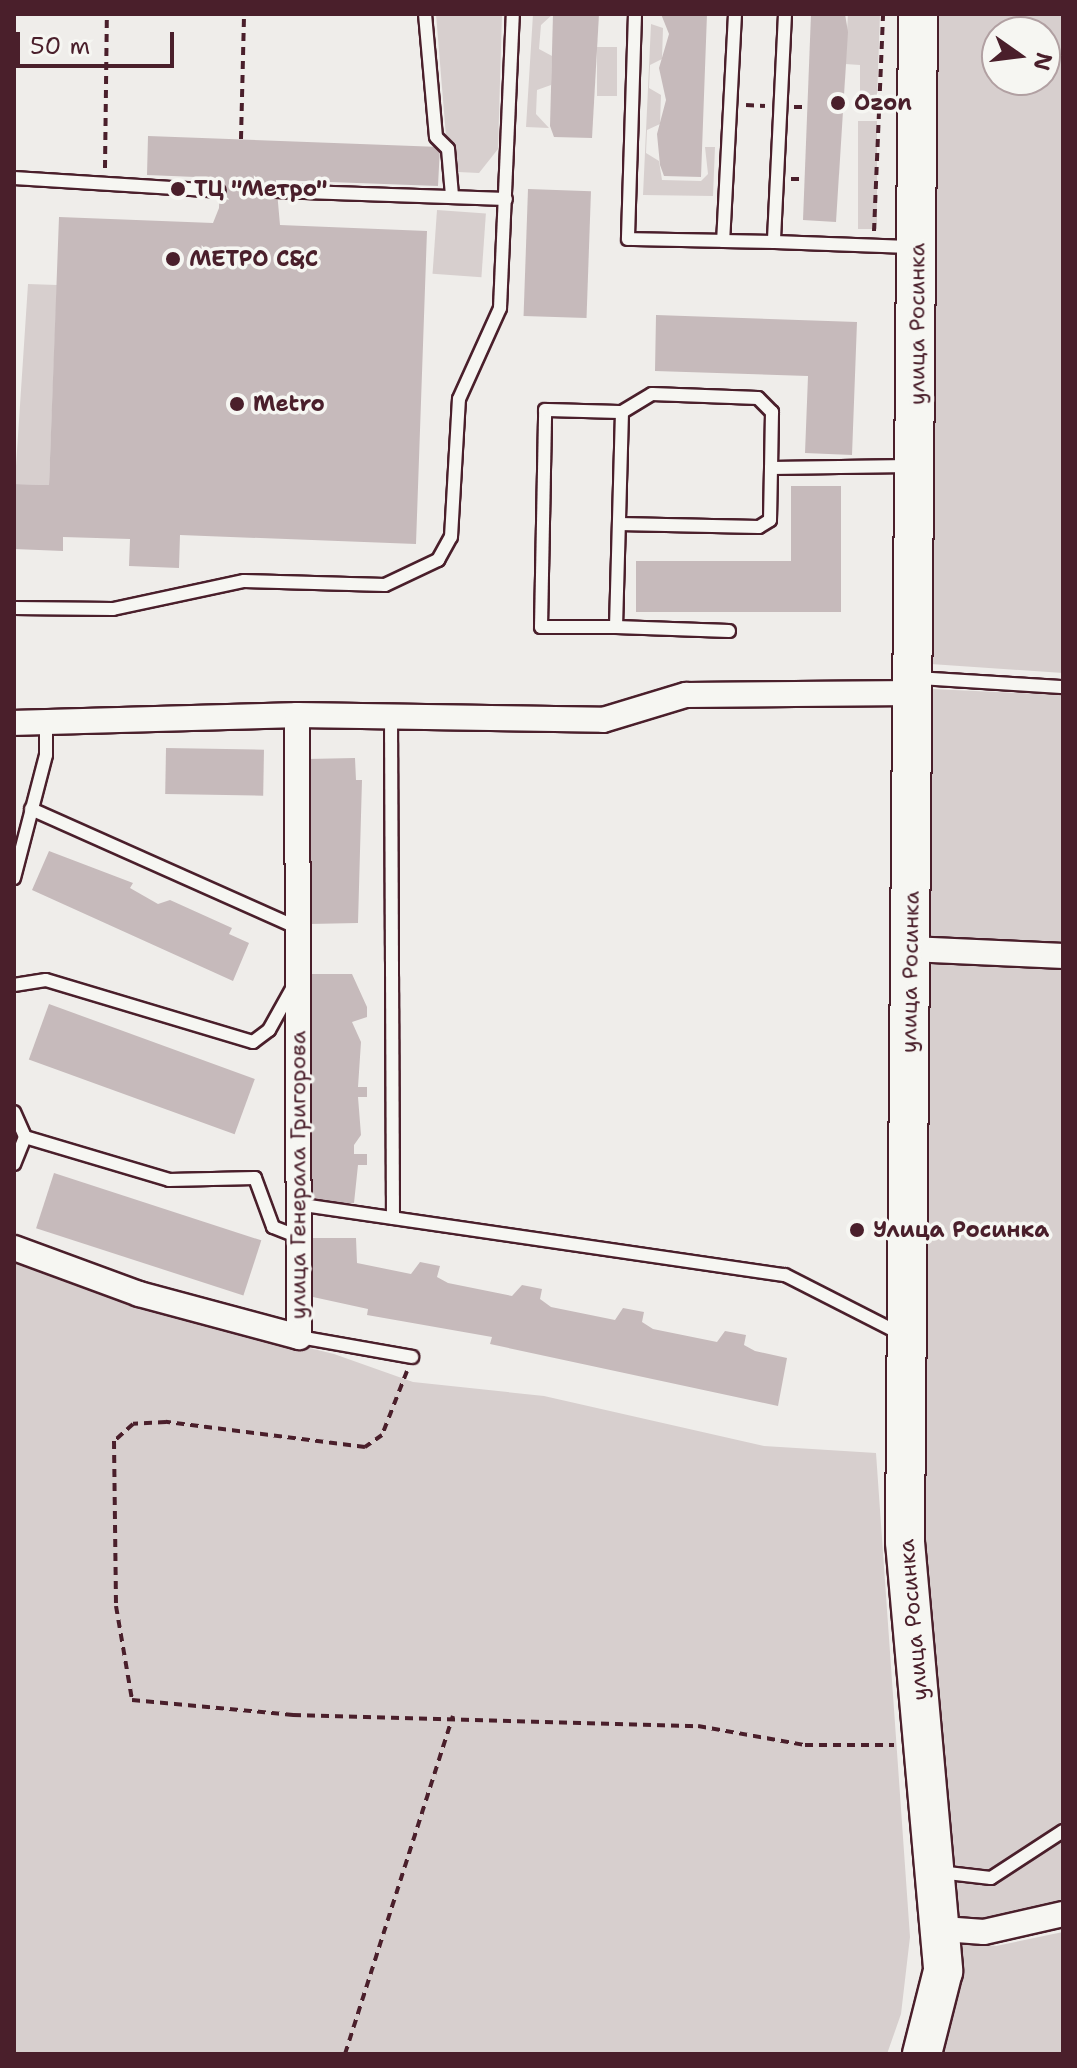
<!DOCTYPE html>
<meta charset="utf-8">
<style>
body{margin:0}
#map{position:relative;width:1077px;height:2068px;overflow:hidden;background:#efedea;font-family:"Shantell Sans",sans-serif}
div>[style]{position:absolute}
.green>*{inset:0;background:#d7cfce;transform-origin:0 0}
.building>*{inset:0;background:#c6babb;transform-origin:0 0}
.path>*{height:4px;margin-top:-2px;transform-origin:0;background:repeating-linear-gradient(90deg,#4a1f2b 0 8px,transparent 0 14px)}
.roads{filter:drop-shadow(2px 0 #4a1f2b) drop-shadow(-2px 0 #4a1f2b) drop-shadow(0 2px #4a1f2b) drop-shadow(0 -2px #4a1f2b)}
.lane>*{height:12px;margin:-6px;padding:0 6px;transform-origin:6px;border-radius:6px;background:#f6f6f2}
.street>*{height:24px;margin:-12px;padding:0 12px;transform-origin:12px;border-radius:12px;background:#f6f6f2}
.primary>*{height:38px;margin:-19px;padding:0 19px;transform-origin:19px;border-radius:19px;background:#f6f6f2}
.dots>*{width:22px;height:22px;translate:-50% -50%;box-sizing:border-box;border:4px solid #f6f6f2;border-radius:50%}
span{translate:-50% -50%;white-space:nowrap;text-align:center;line-height:1.15;-webkit-text-stroke:7px #f6f6f2;paint-order:stroke}
.poi-label{font-size:22px;color:#4a1f2b;font-weight:700}
.left{translate:0 -50%;text-align:left}
.street-label{font-size:22px;color:#4a1f2b}
.frame{position:absolute;inset:0;border:16px solid #4a1f2b;pointer-events:none}
.north{position:absolute;left:981px;top:16px;width:80px;height:80px;box-sizing:border-box;background:#f6f6f2;border:2px solid #b1a0a2;border-radius:50%;rotate:104deg;font-size:22px;font-weight:700;line-height:32px;text-align:center;color:#4a1f2b}
.north::after{content:'';display:block;margin:auto;width:28px;height:36px;background:#4a1f2b;clip-path:polygon(50% 0,100% 100%,50% 72%,0 100%)}
.scale{position:absolute;left:16px;top:32px;width:158px;height:36px;box-sizing:border-box;border:4px solid #4a1f2b;border-top:0;padding-left:10px;font-size:24px;line-height:28px;white-space:nowrap;color:#4a1f2b;-webkit-text-stroke:6px #f6f6f2;paint-order:stroke}
</style>
<div id="map">
<div class="green">
<i style="clip-path:polygon(436px 14px,502px 14px,498px 149px,479px 173px,458px 172px,448px 161px)"></i>
<i style="clip-path:polygon(533px 14px,553px 14px,541px 25px,539px 49px,552px 56px,551px 85px,537px 90px,536px 114px,549px 128px,526px 127px)"></i>
<i style="clip-path:polygon(848px 14px,880px 14px,877px 99px,860px 98px,860px 65px,845px 64px)"></i>
<i style="clip-path:polygon(evenodd,924px 14px,1063px 14px,1063px 673px,916px 663px,924px 14px,997px 32px,1045px 32px,1045px 80px,997px 80px,997px 32px)"></i>
<i style="clip-path:polygon(651px 24px,663px 28px,662px 59px,650px 65px,649px 88px,661px 95px,660px 124px,647px 130px,646px 153px,659px 161px,662px 180px,701px 181px,708px 174px,705px 147px,715px 147px,713px 196px,643px 195px)"></i>
<i style="left:597px;top:47px;width:20px;height:49px"></i>
<i style="left:858px;top:121px;width:19px;height:108px"></i>
<i style="left:437px;top:210px;width:49px;height:64px;rotate:4deg"></i>
<i style="clip-path:polygon(28px 284px,57px 285px,49px 485px,15px 484px,14px 496px)"></i>
<i style="clip-path:polygon(911px 688px,1063px 695px,1063px 1914px,943px 1929px,939px 1872px,991px 1878px,1060px 1832px,984px 1872px,940px 1867px,908px 1475px)"></i>
<i style="clip-path:polygon(14px 1252px,149px 1309px,334px 1354px,413px 1382px,544px 1396px,764px 1446px,876px 1453px,910px 1937px,901px 2014px,887px 2054px,14px 2054px)"></i>
<i style="clip-path:polygon(1063px 1932px,1063px 2054px,920px 2054px,937px 1937px,996px 1946px)"></i>
</div>
<div class="building">
<i style="clip-path:polygon(553px 14px,599px 14px,592px 138px,554px 137px,550px 126px)"></i>
<i style="clip-path:polygon(661px 14px,707px 14px,701px 177px,664px 176px,660px 165px,657px 134px,666px 100px,659px 68px,669px 34px)"></i>
<i style="clip-path:polygon(811px 14px,845px 14px,848px 32px,836px 222px,803px 220px)"></i>
<i style="clip-path:polygon(148px 136px,440px 147px,438px 186px,276px 180px,280px 225px,427px 231px,416px 544px,180px 535px,179px 568px,129px 566px,130px 539px,63px 537px,63px 551px,14px 549px,14px 484px,49px 485px,59px 217px,213px 223px,219px 208px,220px 178px,147px 175px)"></i>
<i style="left:528px;top:189px;width:63px;height:127px;rotate:2deg"></i>
<i style="clip-path:polygon(656px 315px,857px 322px,852px 455px,805px 453px,808px 376px,655px 371px)"></i>
<i style="clip-path:polygon(791px 486px,841px 486px,841px 612px,636px 612px,636px 561px,791px 561px)"></i>
<i style="left:166px;top:748px;width:98px;height:46px;rotate:1deg"></i>
<i style="clip-path:polygon(355px 758px,356px 780px,362px 780px,358px 923px,309px 924px,307px 759px)"></i>
<i style="clip-path:polygon(49px 851px,133px 883px,130px 888px,158px 904px,170px 900px,232px 928px,229px 934px,249px 943px,233px 981px,32px 890px)"></i>
<i style="clip-path:polygon(311px 974px,352px 974px,367px 1007px,367px 1017px,352px 1022px,361px 1042px,358px 1087px,367px 1087px,367px 1097px,358px 1097px,361px 1135px,354px 1145px,354px 1154px,367px 1154px,367px 1165px,358px 1165px,354px 1203px,312px 1203px)"></i>
<i style="left:49px;top:1004px;width:219px;height:59px;rotate:20deg"></i>
<i style="left:54px;top:1173px;width:218px;height:58px;rotate:18deg"></i>
<i style="clip-path:polygon(312px 1238px,356px 1238px,357px 1263px,411px 1274px,420px 1262px,440px 1266px,437px 1277px,448px 1283px,512px 1296px,522px 1285px,542px 1289px,540px 1299px,551px 1307px,615px 1320px,623px 1308px,644px 1312px,642px 1322px,653px 1329px,717px 1342px,725px 1331px,746px 1335px,744px 1345px,755px 1351px,787px 1358px,778px 1406px,490px 1344px,492px 1337px,367px 1315px,368px 1309px,313px 1297px)"></i>
</div>
<div class="path">
<i style="left:746px;top:105px;width:19px;rotate:3deg"></i>
<i style="left:794px;top:107px;width:14px"></i>
<i style="left:241px;top:139px;width:125px;rotate:-88.6deg"></i>
<i style="left:105px;top:168px;width:154px;rotate:-89.3deg"></i>
<i style="left:791px;top:179px;width:13px"></i>
<i style="left:874px;top:231px;width:217px;rotate:-87.6deg"></i>
<i style="left:407px;top:1371px;width:69px;rotate:111.3deg"></i>
<i style="left:382px;top:1435px;width:21px;rotate:145deg"></i>
<i style="left:365px;top:1447px;width:201px;rotate:-172.8deg"></i>
<i style="left:166px;top:1422px;width:33px;rotate:177deg"></i>
<i style="left:133px;top:1424px;width:25px;rotate:138deg"></i>
<i style="left:114px;top:1441px;width:165px;rotate:89.3deg"></i>
<i style="left:116px;top:1606px;width:95px;rotate:80.3deg"></i>
<i style="left:132px;top:1700px;width:162px;rotate:5.3deg"></i>
<i style="left:293px;top:1715px;width:405px;rotate:1.6deg"></i>
<i style="left:698px;top:1726px;width:109px;rotate:10.1deg"></i>
<i style="left:805px;top:1745px;width:89px"></i>
<i style="left:345px;top:2054px;width:355px;rotate:-72.3deg"></i>
</div>
<div class="roads">
<div class="lane">
<i style="left:425px;top:14px;width:123px;rotate:84.9deg"></i>
<i style="left:436px;top:137px;width:17px;rotate:45deg"></i>
<i style="left:448px;top:149px;width:47px;rotate:85.1deg"></i>
<i style="left:635px;top:14px;width:225px;rotate:91.8deg"></i>
<i style="left:628px;top:239px;width:95px;rotate:1.2deg"></i>
<i style="left:735px;top:14px;width:227px;rotate:93deg"></i>
<i style="left:723px;top:241px;width:51px;rotate:1.1deg"></i>
<i style="left:785px;top:14px;width:228px;rotate:92.8deg"></i>
<i style="left:774px;top:242px;width:136px;rotate:2.1deg"></i>
<i style="left:14px;top:178px;width:205px;rotate:3.6deg"></i>
<i style="left:276px;top:191px;width:230px;rotate:2deg"></i>
<i style="left:619px;top:524px;width:140px;rotate:1.2deg"></i>
<i style="left:759px;top:527px;width:13px;rotate:-32deg"></i>
<i style="left:770px;top:520px;width:52px;rotate:-88.9deg"></i>
<i style="left:771px;top:468px;width:138px;rotate:-0.8deg"></i>
<i style="left:14px;top:608px;width:99px;rotate:0.6deg"></i>
<i style="left:113px;top:609px;width:134px;rotate:-12.1deg"></i>
<i style="left:244px;top:581px;width:141px;rotate:1.6deg"></i>
<i style="left:385px;top:585px;width:59px;rotate:-25.3deg"></i>
<i style="left:438px;top:560px;width:26px;rotate:-61deg"></i>
<i style="left:451px;top:537px;width:138px;rotate:-86.7deg"></i>
<i style="left:459px;top:399px;width:100px;rotate:-65.7deg"></i>
<i style="left:500px;top:308px;width:294px;rotate:-87.5deg"></i>
<i style="left:616px;top:627px;width:75px;rotate:180deg"></i>
<i style="left:541px;top:627px;width:217px;rotate:-88.9deg"></i>
<i style="left:545px;top:410px;width:77px;rotate:1.5deg"></i>
<i style="left:729px;top:631px;width:113px;rotate:-178deg"></i>
<i style="left:616px;top:627px;width:215px;rotate:-88.4deg"></i>
<i style="left:622px;top:412px;width:35px;rotate:-31deg"></i>
<i style="left:652px;top:394px;width:106px;rotate:2.2deg"></i>
<i style="left:758px;top:398px;width:20px;rotate:45deg"></i>
<i style="left:772px;top:412px;width:56px;rotate:91deg"></i>
<i style="left:918px;top:678px;width:145px;rotate:3.6deg"></i>
<i style="left:391px;top:718px;width:500px;rotate:89.77deg"></i>
<i style="left:31px;top:809px;width:290px;rotate:24deg"></i>
<i style="left:14px;top:878px;width:127px;rotate:-75.4deg"></i>
<i style="left:46px;top:755px;width:31px;rotate:-90deg"></i>
<i style="left:14px;top:985px;width:32px;rotate:-9deg"></i>
<i style="left:46px;top:980px;width:216px;rotate:16.7deg"></i>
<i style="left:253px;top:1042px;width:20px;rotate:-37deg"></i>
<i style="left:269px;top:1030px;width:51px;rotate:-60.9deg"></i>
<i style="left:14px;top:1112px;width:27px;rotate:66deg"></i>
<i style="left:25px;top:1137px;width:29px;rotate:112deg"></i>
<i style="left:25px;top:1137px;width:150px;rotate:16.6deg"></i>
<i style="left:169px;top:1180px;width:86px;rotate:-1.3deg"></i>
<i style="left:255px;top:1178px;width:52px;rotate:69.8deg"></i>
<i style="left:273px;top:1227px;width:28px;rotate:21deg"></i>
<i style="left:303px;top:1205px;width:487px;rotate:8.3deg"></i>
<i style="left:785px;top:1275px;width:130px;rotate:27deg"></i>
<i style="left:299px;top:1337px;width:115px;rotate:10deg"></i>
<i style="left:939px;top:1872px;width:52px;rotate:6.6deg"></i>
<i style="left:991px;top:1878px;width:86px;rotate:-33.1deg"></i>
</div>
<div class="street">
<i style="left:14px;top:723px;width:283px;rotate:-1.6deg"></i>
<i style="left:911px;top:949px;width:152px;rotate:2.6deg"></i>
<i style="left:14px;top:1248px;width:133px;rotate:20.2deg"></i>
<i style="left:139px;top:1294px;width:166px;rotate:15deg"></i>
<i style="left:299px;top:1337px;width:622px;rotate:-90.18deg"></i>
<i style="left:297px;top:715px;width:306px;rotate:0.9deg"></i>
<i style="left:603px;top:720px;width:87px;rotate:-16.8deg"></i>
<i style="left:686px;top:695px;width:228px;rotate:-0.5deg"></i>
<i style="left:943px;top:1929px;width:41px;rotate:4.2deg"></i>
<i style="left:984px;top:1932px;width:81px;rotate:-12.8deg"></i>
</div>
<div class="primary">
<i style="left:918px;top:14px;width:1528px;rotate:90.49deg"></i>
<i style="left:905px;top:1542px;width:431px;rotate:84.9deg"></i>
<i style="left:943px;top:1971px;width:86px;rotate:104.2deg"></i>
</div>
</div>
<div class="dots">
<i style="left:838px;top:103px;background:#4a1f2b"></i>
<i style="left:178px;top:189px;background:#4a1f2b"></i>
<i style="left:173px;top:259px;background:#4a1f2b"></i>
<i style="left:237px;top:404px;background:#4a1f2b"></i>
<i style="left:857px;top:1230px;background:#4a1f2b"></i>
</div>
<div class="poi-label">
<span class="left" style="left:854px;top:103px">Ozon</span>
<span class="left" style="left:194px;top:189px">ТЦ "Метро"</span>
<span class="left" style="left:189px;top:259px">МЕТРО С&amp;С</span>
<span class="left" style="left:253px;top:404px">Metro</span>
<span class="left" style="left:873px;top:1230px">Улица Росинка</span>
</div>
<div class="street-label">
<span style="left:917px;top:324px;rotate:-90deg">улица Росинка</span>
<span style="left:910px;top:972px;rotate:-89deg">улица Росинка</span>
<span style="left:298px;top:1175px;rotate:-90deg">улица Генерала Григорова</span>
<span style="left:913px;top:1620px;rotate:-95deg">улица Росинка</span>
</div>
<div class="frame"></div>
<div class="north">N</div>
<div class="scale">50 m</div>
</div>
